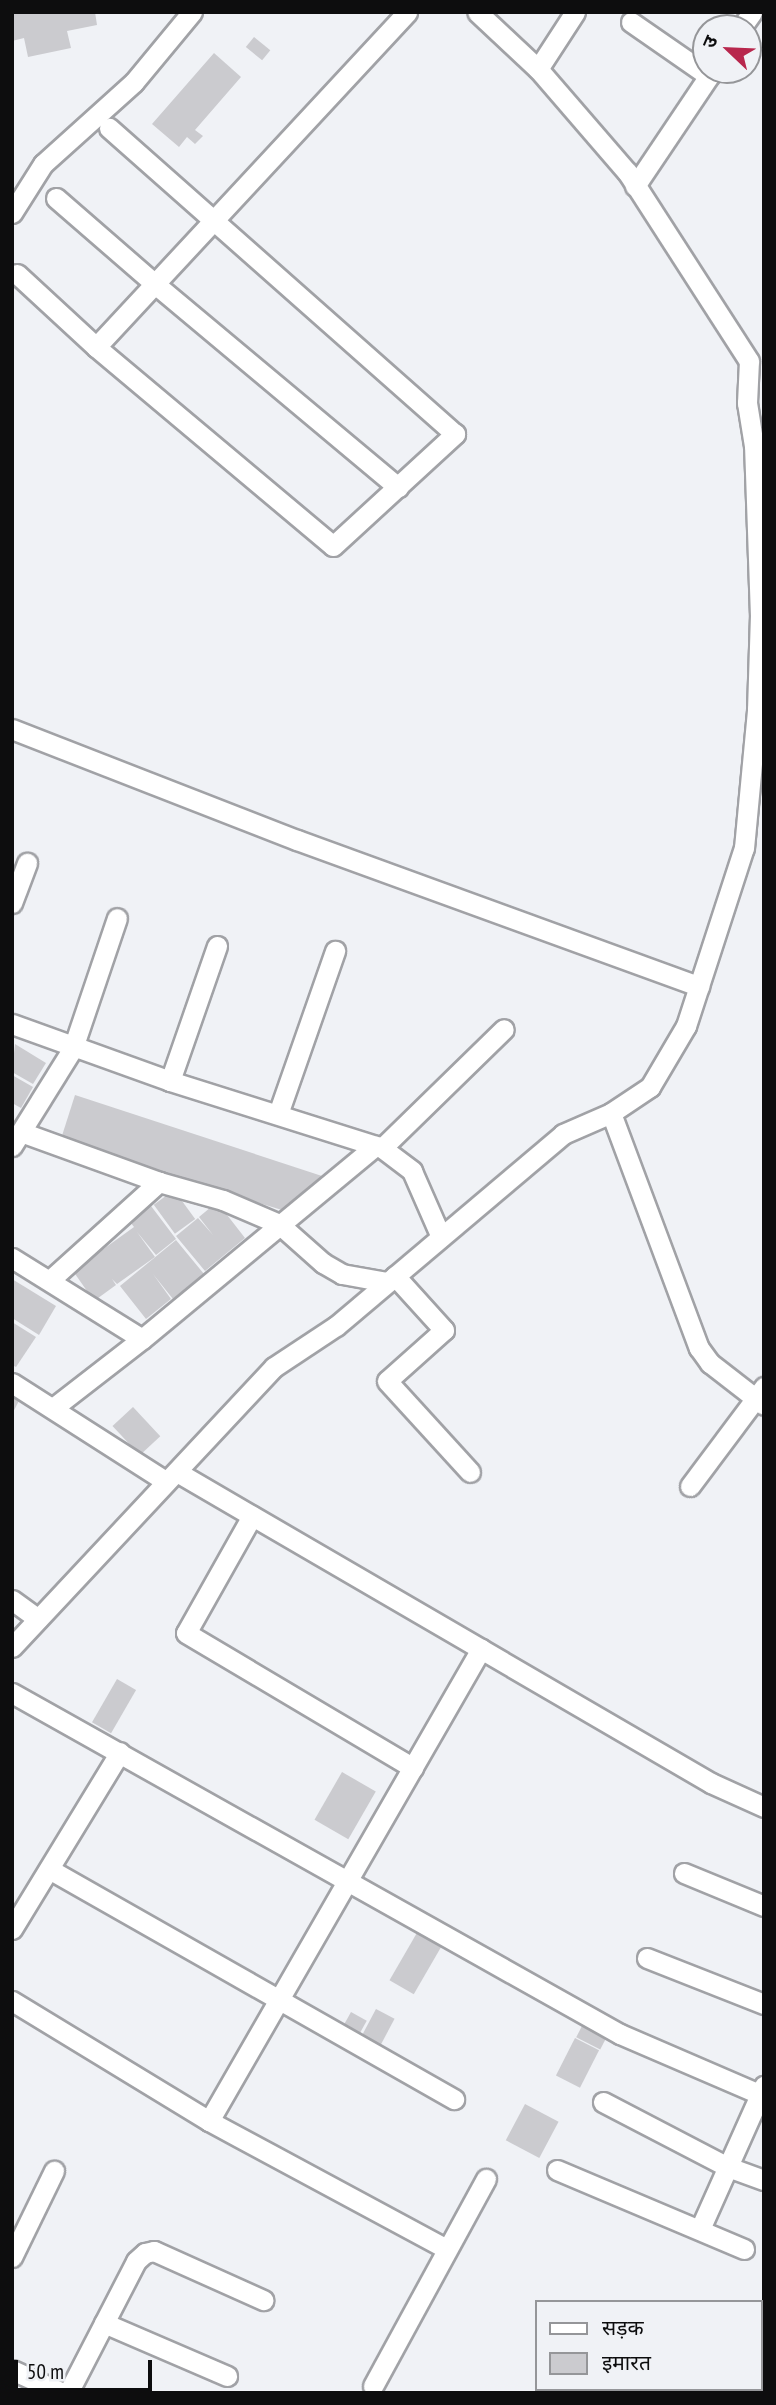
<!DOCTYPE html>
<meta charset="utf-8">
<style>
body{margin:0}
#map{position:relative;width:776px;height:2405px;overflow:hidden;background:#f0f2f6;font-family:"PT Sans Narrow","Noto Sans Devanagari",sans-serif}
div>[style]{position:absolute}
.building>*{inset:0;background:#cbcbcf;transform-origin:0 0}
.roads{filter:drop-shadow(2px 0 #a1a2a6) drop-shadow(-2px 0 #a1a2a6) drop-shadow(0 2px #a1a2a6) drop-shadow(0 -2px #a1a2a6)}
.street>*{height:19px;margin:-9.5px;padding:0 9.5px;transform-origin:9.5px;border-radius:9.5px;background:#fff}
span{translate:-50% -50%;white-space:nowrap;text-align:center;line-height:1.15;-webkit-text-stroke:5px #f0f2f6;paint-order:stroke}
.frame{position:absolute;inset:0;border:14px solid #0d0d0e;pointer-events:none}
.legend{position:absolute;left:535px;top:2300px;width:228px;height:91px;box-sizing:border-box;background:#f0f2f6;border:2px solid #959699;margin:0;padding:9px 12px;list-style:none;font-size:21px;color:#0d0d0e}
.legend li{display:flex;align-items:center;gap:14px;height:35px}
.legend b{width:35px;border:2px solid #959699}
.north{position:absolute;left:692px;top:14px;width:70px;height:70px;box-sizing:border-box;background:#f0f2f6;border:2px solid #959699;border-radius:50%;rotate:293deg;font-size:19px;font-weight:700;line-height:28px;text-align:center;color:#0d0d0e}
.north::after{content:'';display:block;margin:auto;width:24px;height:32px;background:#b8274d;clip-path:polygon(50% 0,100% 100%,50% 72%,0 100%)}
.scale{position:absolute;left:14px;top:2360px;width:138px;height:32px;box-sizing:border-box;border:4px solid #0d0d0e;border-top:0;padding-left:9px;font-size:21px;line-height:24px;white-space:nowrap;color:#0d0d0e;-webkit-text-stroke:5px #f0f2f6;paint-order:stroke}
</style>
<div id="map">
<div class="building">
<i style="clip-path:polygon(12px 12px,95px 12px,97px 25px,67px 31px,71px 48px,28px 57px,24px 38px,12px 41px)"></i>
<i style="left:254px;top:37px;width:21px;height:13px;rotate:39deg"></i>
<i style="clip-path:polygon(214px 53px,241px 77px,195px 130px,203px 136px,195px 144px,187px 137px,179px 147px,152px 124px)"></i>
<i style="clip-path:polygon(15px 1044px,46px 1063px,33px 1084px,12px 1072px)"></i>
<i style="clip-path:polygon(12px 1075px,33px 1087px,21px 1108px,12px 1103px)"></i>
<i style="clip-path:polygon(75px 1095px,325px 1177px,282px 1210px,60px 1142px)"></i>
<i style="left:174px;top:1190px;width:36px;height:25px;rotate:54deg"></i>
<i style="clip-path:polygon(148px 1202px,176px 1239px,156px 1255px,137px 1232px,155px 1257px,117px 1284px,112px 1279px,116px 1285px,94px 1301px,73px 1271px,134px 1227px,127px 1218px)"></i>
<i style="clip-path:polygon(217px 1202px,245px 1238px,205px 1271px,176px 1236px,198px 1218px,213px 1235px,199px 1217px)"></i>
<i style="clip-path:polygon(176px 1240px,204px 1274px,173px 1299px,153px 1274px,171px 1299px,146px 1319px,120px 1286px)"></i>
<i style="clip-path:polygon(12px 1279px,56px 1306px,39px 1335px,12px 1318px)"></i>
<i style="clip-path:polygon(12px 1322px,36px 1337px,16px 1367px,12px 1365px)"></i>
<i style="clip-path:polygon(12px 1395px,20px 1399px,12px 1414px)"></i>
<i style="left:133px;top:1407px;width:40px;height:28px;rotate:47deg"></i>
<i style="left:117px;top:1679px;width:22px;height:50px;rotate:30deg"></i>
<i style="left:342px;top:1772px;width:39px;height:55px;rotate:30deg"></i>
<i style="left:418px;top:1931px;width:28px;height:57px;rotate:30deg"></i>
<i style="left:376px;top:2009px;width:21px;height:31px;rotate:28deg"></i>
<i style="left:351px;top:2012px;width:18px;height:18px;rotate:29deg"></i>
<i style="left:583px;top:2024px;width:27px;height:15px;rotate:27deg"></i>
<i style="left:575px;top:2038px;width:27px;height:42px;rotate:27deg"></i>
<i style="left:525px;top:2104px;width:38px;height:41px;rotate:28deg"></i>
</div>
<div class="roads">
<div class="street">
<i style="left:631px;top:22px;width:95px;rotate:34.7deg"></i>
<i style="left:741px;top:28px;width:19px;rotate:-55deg"></i>
<i style="left:538px;top:69px;width:68px;rotate:-57deg"></i>
<i style="left:635px;top:186px;width:140px;rotate:-56.1deg"></i>
<i style="left:56px;top:198px;width:131px;rotate:41deg"></i>
<i style="left:155px;top:284px;width:317px;rotate:39.9deg"></i>
<i style="left:12px;top:213px;width:58px;rotate:-57.7deg"></i>
<i style="left:43px;top:164px;width:122px;rotate:-42deg"></i>
<i style="left:134px;top:82px;width:91px;rotate:-50.4deg"></i>
<i style="left:17px;top:274px;width:108px;rotate:42.7deg"></i>
<i style="left:96px;top:347px;width:309px;rotate:40deg"></i>
<i style="left:333px;top:546px;width:166px;rotate:-42.6deg"></i>
<i style="left:455px;top:434px;width:462px;rotate:-138.5deg"></i>
<i style="left:96px;top:347px;width:457px;rotate:-47.1deg"></i>
<i style="left:12px;top:729px;width:306px;rotate:21.3deg"></i>
<i style="left:297px;top:840px;width:428px;rotate:20deg"></i>
<i style="left:12px;top:903px;width:43px;rotate:-69.4deg"></i>
<i style="left:12px;top:1024px;width:168px;rotate:19.8deg"></i>
<i style="left:170px;top:1081px;width:222px;rotate:17.5deg"></i>
<i style="left:382px;top:1148px;width:38px;rotate:37deg"></i>
<i style="left:412px;top:1171px;width:72px;rotate:66.3deg"></i>
<i style="left:170px;top:1081px;width:143px;rotate:-70.8deg"></i>
<i style="left:611px;top:1113px;width:251px;rotate:69.5deg"></i>
<i style="left:699px;top:1348px;width:19px;rotate:54deg"></i>
<i style="left:710px;top:1363px;width:68px;rotate:37.9deg"></i>
<i style="left:278px;top:1114px;width:173px;rotate:-70.7deg"></i>
<i style="left:21px;top:1132px;width:147px;rotate:19.9deg"></i>
<i style="left:159px;top:1182px;width:66px;rotate:15.7deg"></i>
<i style="left:223px;top:1200px;width:61px;rotate:23.2deg"></i>
<i style="left:279px;top:1224px;width:59px;rotate:41.6deg"></i>
<i style="left:323px;top:1263px;width:22px;rotate:30deg"></i>
<i style="left:342px;top:1274px;width:46px;rotate:10.1deg"></i>
<i style="left:12px;top:1146px;width:115px;rotate:-58.1deg"></i>
<i style="left:73px;top:1048px;width:137px;rotate:-71.3deg"></i>
<i style="left:382px;top:1148px;width:170px;rotate:-44.3deg"></i>
<i style="left:12px;top:1258px;width:153px;rotate:31.9deg"></i>
<i style="left:395px;top:1276px;width:73px;rotate:47.8deg"></i>
<i style="left:444px;top:1330px;width:76px;rotate:138.2deg"></i>
<i style="left:387px;top:1381px;width:123px;rotate:47.6deg"></i>
<i style="left:50px;top:1280px;width:147px;rotate:-42deg"></i>
<i style="left:12px;top:1383px;width:182px;rotate:32.6deg"></i>
<i style="left:53px;top:1408px;width:113px;rotate:-37.8deg"></i>
<i style="left:142px;top:1339px;width:303px;rotate:-39.6deg"></i>
<i style="left:177px;top:1472px;width:618px;rotate:30.22deg"></i>
<i style="left:711px;top:1783px;width:58px;rotate:24.4deg"></i>
<i style="left:690px;top:1486px;width:124px;rotate:-53.2deg"></i>
<i style="left:252px;top:1516px;width:134px;rotate:119.4deg"></i>
<i style="left:186px;top:1633px;width:264px;rotate:30.7deg"></i>
<i style="left:12px;top:1600px;width:32px;rotate:36deg"></i>
<i style="left:12px;top:1647px;width:383px;rotate:-46.9deg"></i>
<i style="left:274px;top:1367px;width:74px;rotate:-33.5deg"></i>
<i style="left:336px;top:1326px;width:297px;rotate:-40.2deg"></i>
<i style="left:563px;top:1134px;width:52px;rotate:-23.6deg"></i>
<i style="left:611px;top:1113px;width:47px;rotate:-33.7deg"></i>
<i style="left:650px;top:1087px;width:71px;rotate:-59.5deg"></i>
<i style="left:686px;top:1026px;width:187px;rotate:-72deg"></i>
<i style="left:744px;top:848px;width:139px;rotate:-84.6deg"></i>
<i style="left:757px;top:710px;width:94px;rotate:-88.2deg"></i>
<i style="left:760px;top:616px;width:170px;rotate:-92deg"></i>
<i style="left:754px;top:446px;width:44px;rotate:-99.2deg"></i>
<i style="left:747px;top:403px;width:42px;rotate:-87.3deg"></i>
<i style="left:749px;top:361px;width:225px;rotate:-122.8deg"></i>
<i style="left:627px;top:172px;width:136px;rotate:-130.8deg"></i>
<i style="left:538px;top:69px;width:83px;rotate:-136.9deg"></i>
<i style="left:12px;top:1693px;width:697px;rotate:29.29deg"></i>
<i style="left:620px;top:2034px;width:157px;rotate:23.3deg"></i>
<i style="left:49px;top:1869px;width:466px;rotate:29.6deg"></i>
<i style="left:684px;top:1873px;width:87px;rotate:22.4deg"></i>
<i style="left:12px;top:1929px;width:207px;rotate:-58.6deg"></i>
<i style="left:647px;top:1958px;width:126px;rotate:21.5deg"></i>
<i style="left:12px;top:2001px;width:231px;rotate:31.3deg"></i>
<i style="left:209px;top:2121px;width:270px;rotate:28.3deg"></i>
<i style="left:603px;top:2102px;width:141px;rotate:27.5deg"></i>
<i style="left:728px;top:2167px;width:38px;rotate:20deg"></i>
<i style="left:209px;top:2121px;width:545px;rotate:-60.05deg"></i>
<i style="left:557px;top:2170px;width:203px;rotate:22.9deg"></i>
<i style="left:700px;top:2229px;width:157px;rotate:-65.9deg"></i>
<i style="left:12px;top:2257px;width:96px;rotate:-64deg"></i>
<i style="left:104px;top:2323px;width:134px;rotate:23.3deg"></i>
<i style="left:12px;top:2370px;width:56px;rotate:24.3deg"></i>
<i style="left:373px;top:2386px;width:236px;rotate:-61.4deg"></i>
<i style="left:68px;top:2393px;width:148px;rotate:-62.7deg"></i>
<i style="left:136px;top:2261px;width:12px;rotate:-42deg"></i>
<i style="left:145px;top:2253px;width:9px;rotate:-13deg"></i>
<i style="left:154px;top:2251px;width:120px;rotate:24.2deg"></i>
</div>
</div>
<div class="frame"></div>
<ul class="legend">
<li><b style="height:9px;background:#fff"></b>सड़क</li>
<li><b style="height:19px;background:#cbcbcf"></b>इमारत</li>
</ul>
<div class="north">उ</div>
<div class="scale">50 m</div>
</div>
